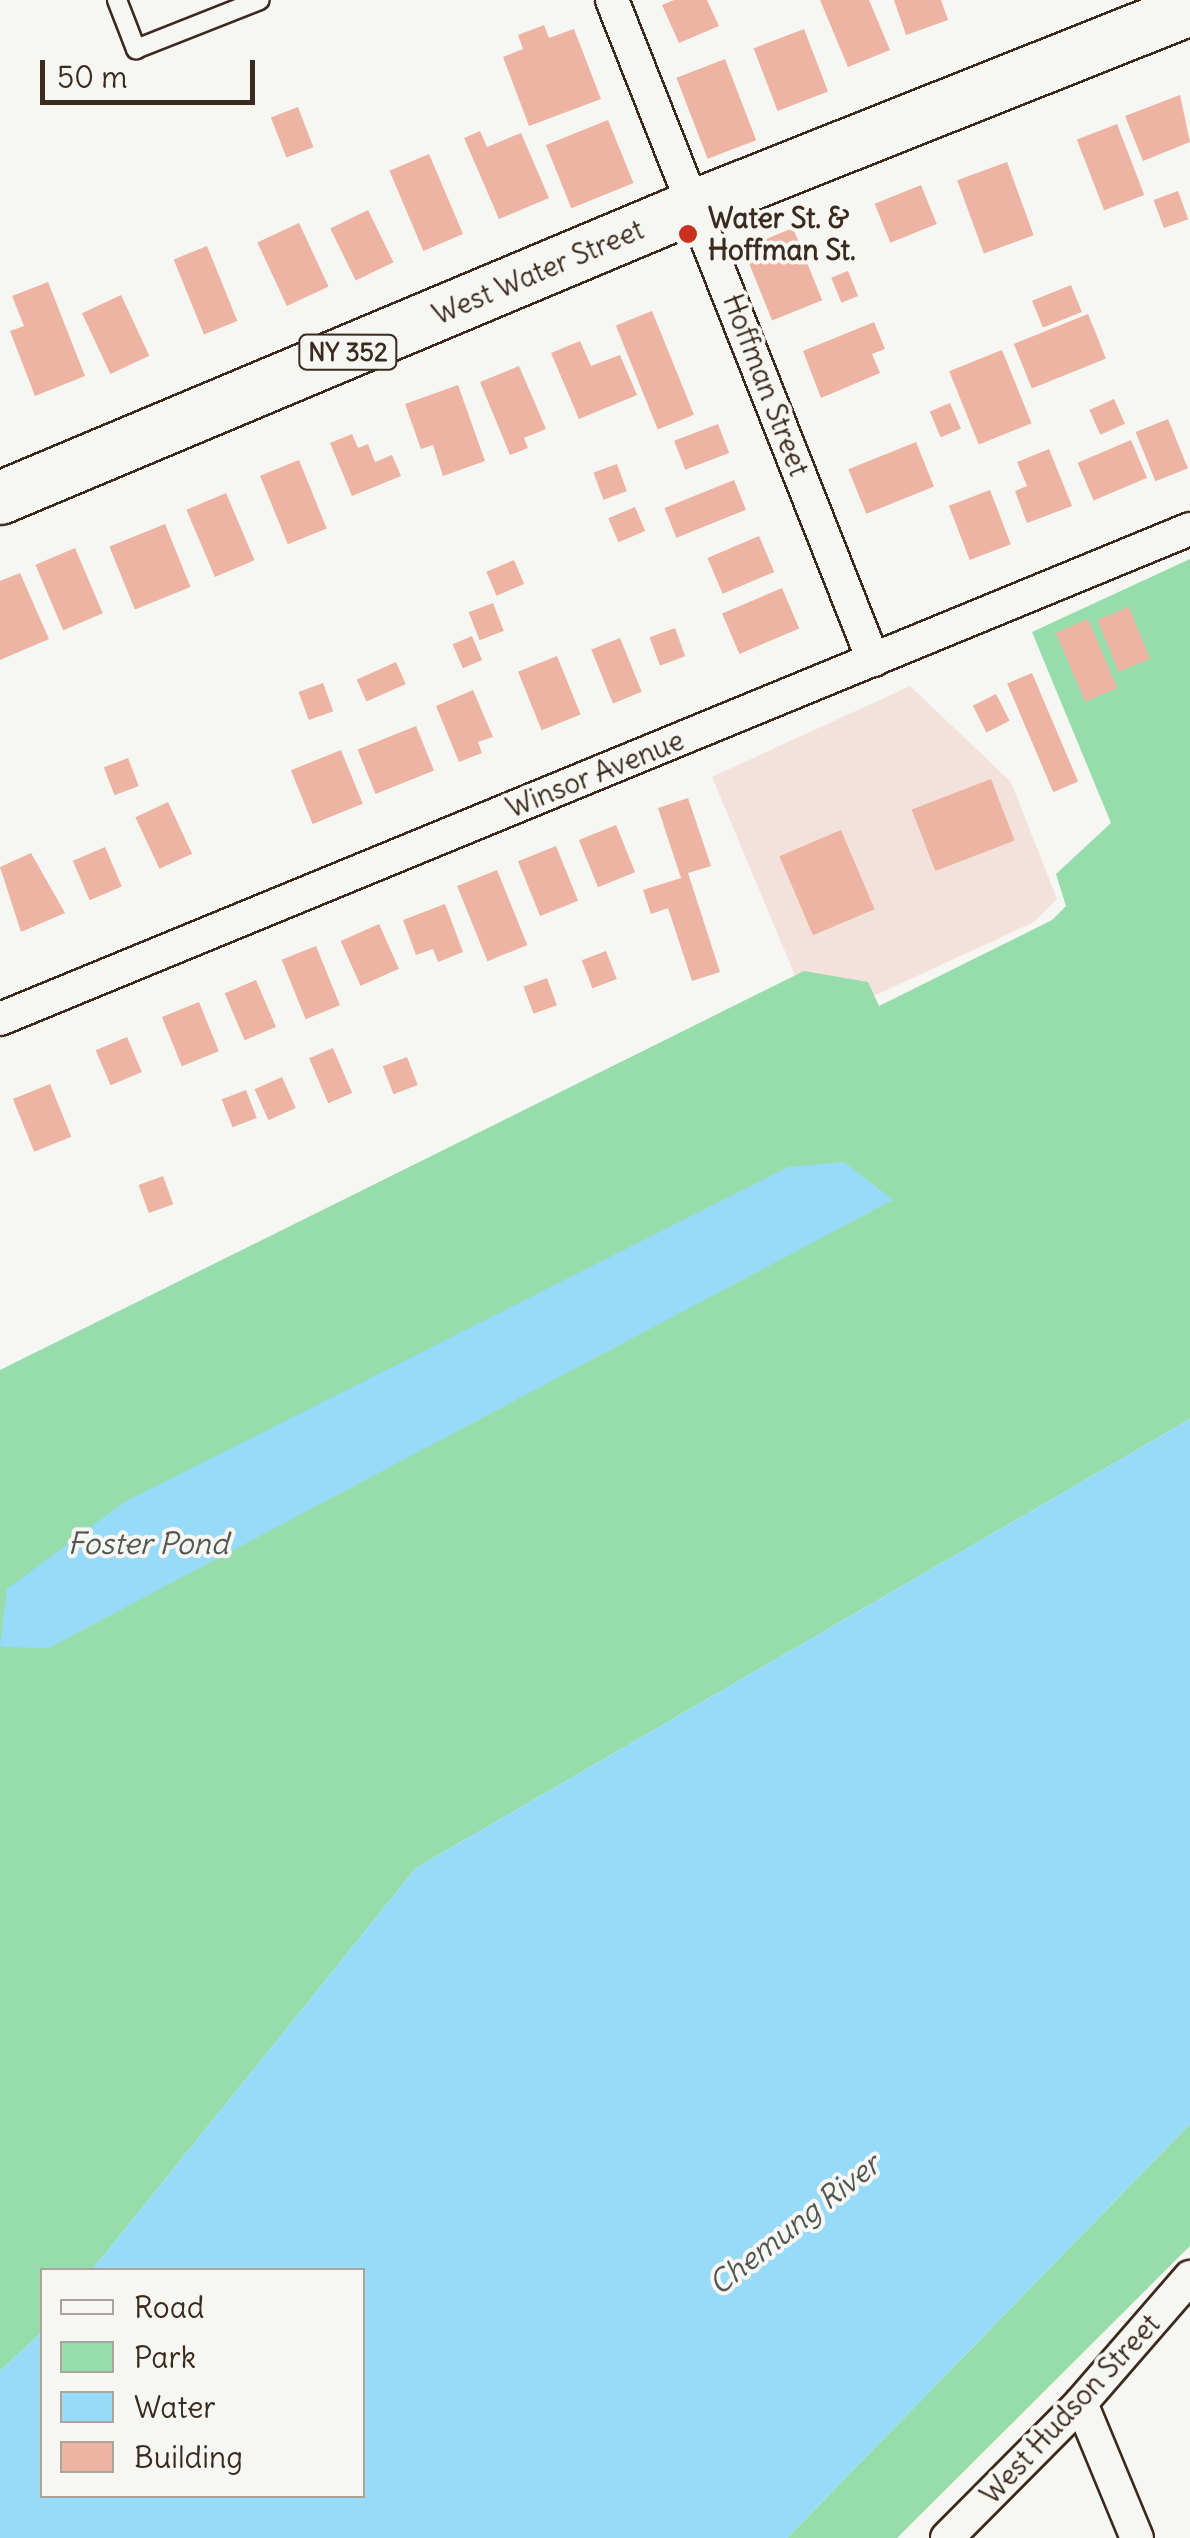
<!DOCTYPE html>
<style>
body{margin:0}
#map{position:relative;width:1190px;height:2538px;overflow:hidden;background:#f6f6f2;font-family:Delius,sans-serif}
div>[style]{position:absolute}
.built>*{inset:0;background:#f3e2db}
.green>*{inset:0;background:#97ddab}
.water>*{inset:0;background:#97dbf9}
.building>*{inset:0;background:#edb4a4;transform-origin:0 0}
.roads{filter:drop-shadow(2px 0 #3b2a1e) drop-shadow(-2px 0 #3b2a1e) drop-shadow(0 2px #3b2a1e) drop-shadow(0 -2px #3b2a1e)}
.lane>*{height:18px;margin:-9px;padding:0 9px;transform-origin:9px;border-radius:9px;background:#f6f6f2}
.street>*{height:32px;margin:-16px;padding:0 16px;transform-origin:16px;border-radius:16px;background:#f6f6f2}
.primary>*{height:52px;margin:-26px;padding:0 26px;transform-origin:26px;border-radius:26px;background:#f6f6f2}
.dots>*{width:28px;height:28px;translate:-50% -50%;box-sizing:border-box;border:5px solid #f6f6f2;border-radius:50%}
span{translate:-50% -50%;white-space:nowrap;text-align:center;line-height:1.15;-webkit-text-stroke:8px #f6f6f2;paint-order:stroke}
.shield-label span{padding:2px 8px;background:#f6f6f2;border:2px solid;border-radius:8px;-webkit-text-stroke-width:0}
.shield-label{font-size:25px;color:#3b2a1e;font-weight:700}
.poi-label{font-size:28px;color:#3b2a1e;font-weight:700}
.left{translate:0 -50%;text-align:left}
.street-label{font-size:28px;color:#3b2a1e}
.water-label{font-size:30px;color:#525655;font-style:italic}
.legend{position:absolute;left:40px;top:2268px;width:325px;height:230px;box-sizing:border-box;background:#f6f6f2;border:2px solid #aba49d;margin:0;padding:12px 18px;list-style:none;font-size:30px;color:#3b2a1e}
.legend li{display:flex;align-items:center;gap:20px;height:50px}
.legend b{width:50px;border:2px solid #aba49d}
.scale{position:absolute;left:40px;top:60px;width:215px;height:45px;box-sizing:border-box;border:5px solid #3b2a1e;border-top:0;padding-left:12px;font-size:30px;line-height:35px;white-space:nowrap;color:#3b2a1e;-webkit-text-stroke:8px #f6f6f2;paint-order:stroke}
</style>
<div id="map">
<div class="built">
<i style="clip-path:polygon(910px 686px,1011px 782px,1057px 899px,1034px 922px,815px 1023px,712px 777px)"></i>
</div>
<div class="green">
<i style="clip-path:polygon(1190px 559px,1190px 1419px,416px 1868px,92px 2270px,42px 2270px,42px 2332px,0 2371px,0 1370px,804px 971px,868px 982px,879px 1006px,1052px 920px,1066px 906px,1056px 874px,1111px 823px,1032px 632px)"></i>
<i style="clip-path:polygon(1190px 2124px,1190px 2246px,897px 2538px,787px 2538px)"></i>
</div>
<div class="water">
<i style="clip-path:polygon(844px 1162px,893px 1200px,49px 1648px,0 1647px,7px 1589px,123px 1503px,788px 1167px)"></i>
<i style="clip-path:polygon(1190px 1419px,1190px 2124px,787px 2538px,0 2538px,0 2371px,42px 2332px,42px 2496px,362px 2496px,362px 2270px,92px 2270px,416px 1868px)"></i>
</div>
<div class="building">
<i style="clip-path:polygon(674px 0,707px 0,719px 26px,679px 43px,662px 5px)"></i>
<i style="clip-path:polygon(820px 0,869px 0,890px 50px,848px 67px)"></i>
<i style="clip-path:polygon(894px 0,941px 0,948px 20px,906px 35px)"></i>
<i style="clip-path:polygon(544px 25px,549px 38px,574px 29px,601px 99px,529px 126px,503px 57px,523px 49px,518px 35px)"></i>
<i style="left:804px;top:29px;width:67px;height:54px;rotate:69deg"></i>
<i style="left:725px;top:59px;width:87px;height:52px;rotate:69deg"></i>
<i style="clip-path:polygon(1180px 95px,1190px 142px,1143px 161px,1125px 116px)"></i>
<i style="left:298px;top:107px;width:43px;height:29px;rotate:69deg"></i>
<i style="left:608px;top:120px;width:68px;height:67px;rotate:68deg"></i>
<i style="left:1117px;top:124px;width:76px;height:43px;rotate:69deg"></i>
<i style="clip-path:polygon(480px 131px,487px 147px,521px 133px,549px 198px,499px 219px,464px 138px)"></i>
<i style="left:429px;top:154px;width:87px;height:43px;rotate:67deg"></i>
<i style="left:1007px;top:162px;width:78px;height:53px;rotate:70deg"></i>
<i style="left:921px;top:185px;width:42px;height:50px;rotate:68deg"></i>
<i style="left:1178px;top:191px;width:30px;height:26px;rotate:70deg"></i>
<i style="left:368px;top:210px;width:58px;height:42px;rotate:64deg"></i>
<i style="left:299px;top:223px;width:70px;height:46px;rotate:65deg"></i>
<i style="left:793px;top:228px;width:78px;height:54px;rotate:68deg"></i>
<i style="left:207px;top:246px;width:81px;height:36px;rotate:68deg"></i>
<i style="left:848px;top:271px;width:27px;height:18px;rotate:68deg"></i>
<i style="clip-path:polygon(48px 282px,85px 376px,35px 396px,10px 331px,24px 326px,12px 296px)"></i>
<i style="left:1071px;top:285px;width:29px;height:42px;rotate:68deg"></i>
<i style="left:121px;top:295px;width:67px;height:43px;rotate:65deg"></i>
<i style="left:652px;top:311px;width:112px;height:39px;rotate:68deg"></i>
<i style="left:1088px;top:314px;width:48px;height:80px;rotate:68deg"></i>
<i style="clip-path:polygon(874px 322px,885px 349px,872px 354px,880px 373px,821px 398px,803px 351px)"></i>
<i style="clip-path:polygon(580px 341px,591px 366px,620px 355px,637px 395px,579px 419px,551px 353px)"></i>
<i style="left:1002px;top:350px;width:79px;height:57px;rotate:68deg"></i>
<i style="clip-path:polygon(519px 366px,546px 429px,524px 438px,528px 448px,510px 455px,480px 382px)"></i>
<i style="clip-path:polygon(458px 385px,485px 461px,443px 476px,433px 445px,421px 449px,405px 404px)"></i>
<i style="left:1114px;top:399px;width:27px;height:27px;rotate:66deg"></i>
<i style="left:950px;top:403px;width:28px;height:22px;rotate:67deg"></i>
<i style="left:1168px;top:419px;width:53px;height:35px;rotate:68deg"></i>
<i style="left:718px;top:424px;width:31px;height:47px;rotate:69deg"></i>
<i style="clip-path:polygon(352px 434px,358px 448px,368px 444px,375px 462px,392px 455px,401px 476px,352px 496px,330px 443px)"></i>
<i style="left:1131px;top:440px;width:41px;height:58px;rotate:67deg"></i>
<i style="left:916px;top:442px;width:48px;height:73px;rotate:68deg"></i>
<i style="clip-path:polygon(1049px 449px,1072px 506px,1027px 523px,1015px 491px,1027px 486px,1017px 462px)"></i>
<i style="left:299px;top:460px;width:74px;height:42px;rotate:68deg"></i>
<i style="left:617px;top:464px;width:29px;height:25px;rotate:70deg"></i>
<i style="left:734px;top:480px;width:32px;height:75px;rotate:68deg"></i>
<i style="left:990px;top:490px;width:58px;height:44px;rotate:69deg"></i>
<i style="left:226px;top:493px;width:73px;height:43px;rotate:67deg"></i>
<i style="left:635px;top:507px;width:26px;height:29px;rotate:67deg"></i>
<i style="left:165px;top:524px;width:68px;height:60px;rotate:68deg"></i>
<i style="left:759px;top:536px;width:39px;height:56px;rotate:67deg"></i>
<i style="left:75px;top:548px;width:71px;height:43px;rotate:67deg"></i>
<i style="left:514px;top:560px;width:26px;height:30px;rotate:67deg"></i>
<i style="clip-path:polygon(20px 573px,49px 639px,0 660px,0 581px)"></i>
<i style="left:782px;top:588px;width:44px;height:65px;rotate:67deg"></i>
<i style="left:493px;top:603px;width:30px;height:26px;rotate:69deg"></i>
<i style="left:1129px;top:607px;width:56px;height:34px;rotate:68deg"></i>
<i style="left:1088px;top:619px;width:75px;height:35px;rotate:67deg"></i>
<i style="left:675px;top:628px;width:30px;height:27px;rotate:70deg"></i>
<i style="left:472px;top:636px;width:26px;height:21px;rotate:67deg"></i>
<i style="left:620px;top:638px;width:58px;height:31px;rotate:68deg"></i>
<i style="left:557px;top:656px;width:63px;height:42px;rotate:68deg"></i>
<i style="left:396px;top:662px;width:24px;height:43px;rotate:66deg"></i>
<i style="left:1032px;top:673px;width:118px;height:27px;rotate:67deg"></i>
<i style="left:323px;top:683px;width:30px;height:26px;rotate:70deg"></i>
<i style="clip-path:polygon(473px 690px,493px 737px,478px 742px,482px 753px,459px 762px,436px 706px)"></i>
<i style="left:996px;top:694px;width:30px;height:26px;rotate:63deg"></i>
<i style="left:416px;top:726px;width:48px;height:63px;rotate:68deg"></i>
<i style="left:341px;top:750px;width:58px;height:54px;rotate:68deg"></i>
<i style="left:128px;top:758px;width:30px;height:26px;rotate:69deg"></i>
<i style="left:991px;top:779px;width:66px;height:85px;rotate:69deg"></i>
<i style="clip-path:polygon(688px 798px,711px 866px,688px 873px,720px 972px,692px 981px,668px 908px,651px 914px,643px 890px,681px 878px,658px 808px)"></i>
<i style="left:168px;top:802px;width:57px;height:36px;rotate:65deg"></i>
<i style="left:616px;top:825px;width:51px;height:40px;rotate:68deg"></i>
<i style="left:841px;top:830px;width:86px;height:67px;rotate:67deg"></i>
<i style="left:556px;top:846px;width:59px;height:41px;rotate:68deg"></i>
<i style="left:105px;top:847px;width:43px;height:35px;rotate:67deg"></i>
<i style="clip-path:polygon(31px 853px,65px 913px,21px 932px,0 867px)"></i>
<i style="left:497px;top:870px;width:81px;height:43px;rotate:68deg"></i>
<i style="clip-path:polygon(445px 904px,463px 952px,438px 962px,433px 949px,416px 955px,403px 920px)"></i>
<i style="left:379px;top:924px;width:49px;height:42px;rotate:66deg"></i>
<i style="left:316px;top:946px;width:64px;height:37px;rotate:68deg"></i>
<i style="left:606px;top:951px;width:30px;height:26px;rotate:69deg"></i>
<i style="left:547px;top:978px;width:29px;height:25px;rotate:70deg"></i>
<i style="left:256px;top:980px;width:51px;height:34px;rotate:67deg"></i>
<i style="left:199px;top:1002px;width:53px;height:40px;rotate:68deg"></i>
<i style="left:127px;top:1037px;width:38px;height:34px;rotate:67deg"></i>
<i style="left:333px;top:1048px;width:49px;height:26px;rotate:67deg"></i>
<i style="left:407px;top:1057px;width:30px;height:26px;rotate:69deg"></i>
<i style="left:282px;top:1077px;width:34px;height:30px;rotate:66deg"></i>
<i style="left:50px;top:1084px;width:57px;height:40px;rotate:68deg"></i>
<i style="left:246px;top:1090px;width:30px;height:26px;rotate:69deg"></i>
<i style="left:163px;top:1176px;width:30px;height:26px;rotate:70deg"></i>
</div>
<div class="roads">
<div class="lane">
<i style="left:117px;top:0;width:53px;rotate:68.8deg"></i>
<i style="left:136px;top:49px;width:133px;rotate:-21.6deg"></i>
</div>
<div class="street">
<i style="left:612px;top:0;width:710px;rotate:68.42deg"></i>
<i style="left:0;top:1019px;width:1287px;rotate:-22.38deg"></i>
<i style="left:1081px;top:2403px;width:146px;rotate:67.5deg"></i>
<i style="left:947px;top:2538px;width:190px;rotate:-45.2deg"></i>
<i style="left:1081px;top:2403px;width:167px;rotate:-49.1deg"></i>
</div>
<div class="primary">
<i style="left:0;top:498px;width:754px;rotate:-22.79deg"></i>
<i style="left:695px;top:206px;width:533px;rotate:-21.7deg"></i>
</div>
</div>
<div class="dots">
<i style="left:688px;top:234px;background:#c8321e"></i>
</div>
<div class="shield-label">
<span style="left:348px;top:352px">NY 352</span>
</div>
<div class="poi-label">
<span class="left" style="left:708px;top:234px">Water St. &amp;<br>Hoffman St.</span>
</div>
<div class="street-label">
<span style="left:538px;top:272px;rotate:-23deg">West Water Street</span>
<span style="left:766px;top:385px;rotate:69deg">Hoffman Street</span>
<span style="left:595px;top:774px;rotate:-22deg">Winsor Avenue</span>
<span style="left:1070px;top:2409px;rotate:-47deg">West Hudson Street</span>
</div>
<div class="water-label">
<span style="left:148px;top:1543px">Foster Pond</span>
<span style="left:794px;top:2224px;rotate:-38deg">Chemung River</span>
</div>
<ul class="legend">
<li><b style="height:12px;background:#f6f6f2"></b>Road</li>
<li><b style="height:28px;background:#97ddab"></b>Park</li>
<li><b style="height:28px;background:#97dbf9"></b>Water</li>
<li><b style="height:28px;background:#edb4a4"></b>Building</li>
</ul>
<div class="scale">50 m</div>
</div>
